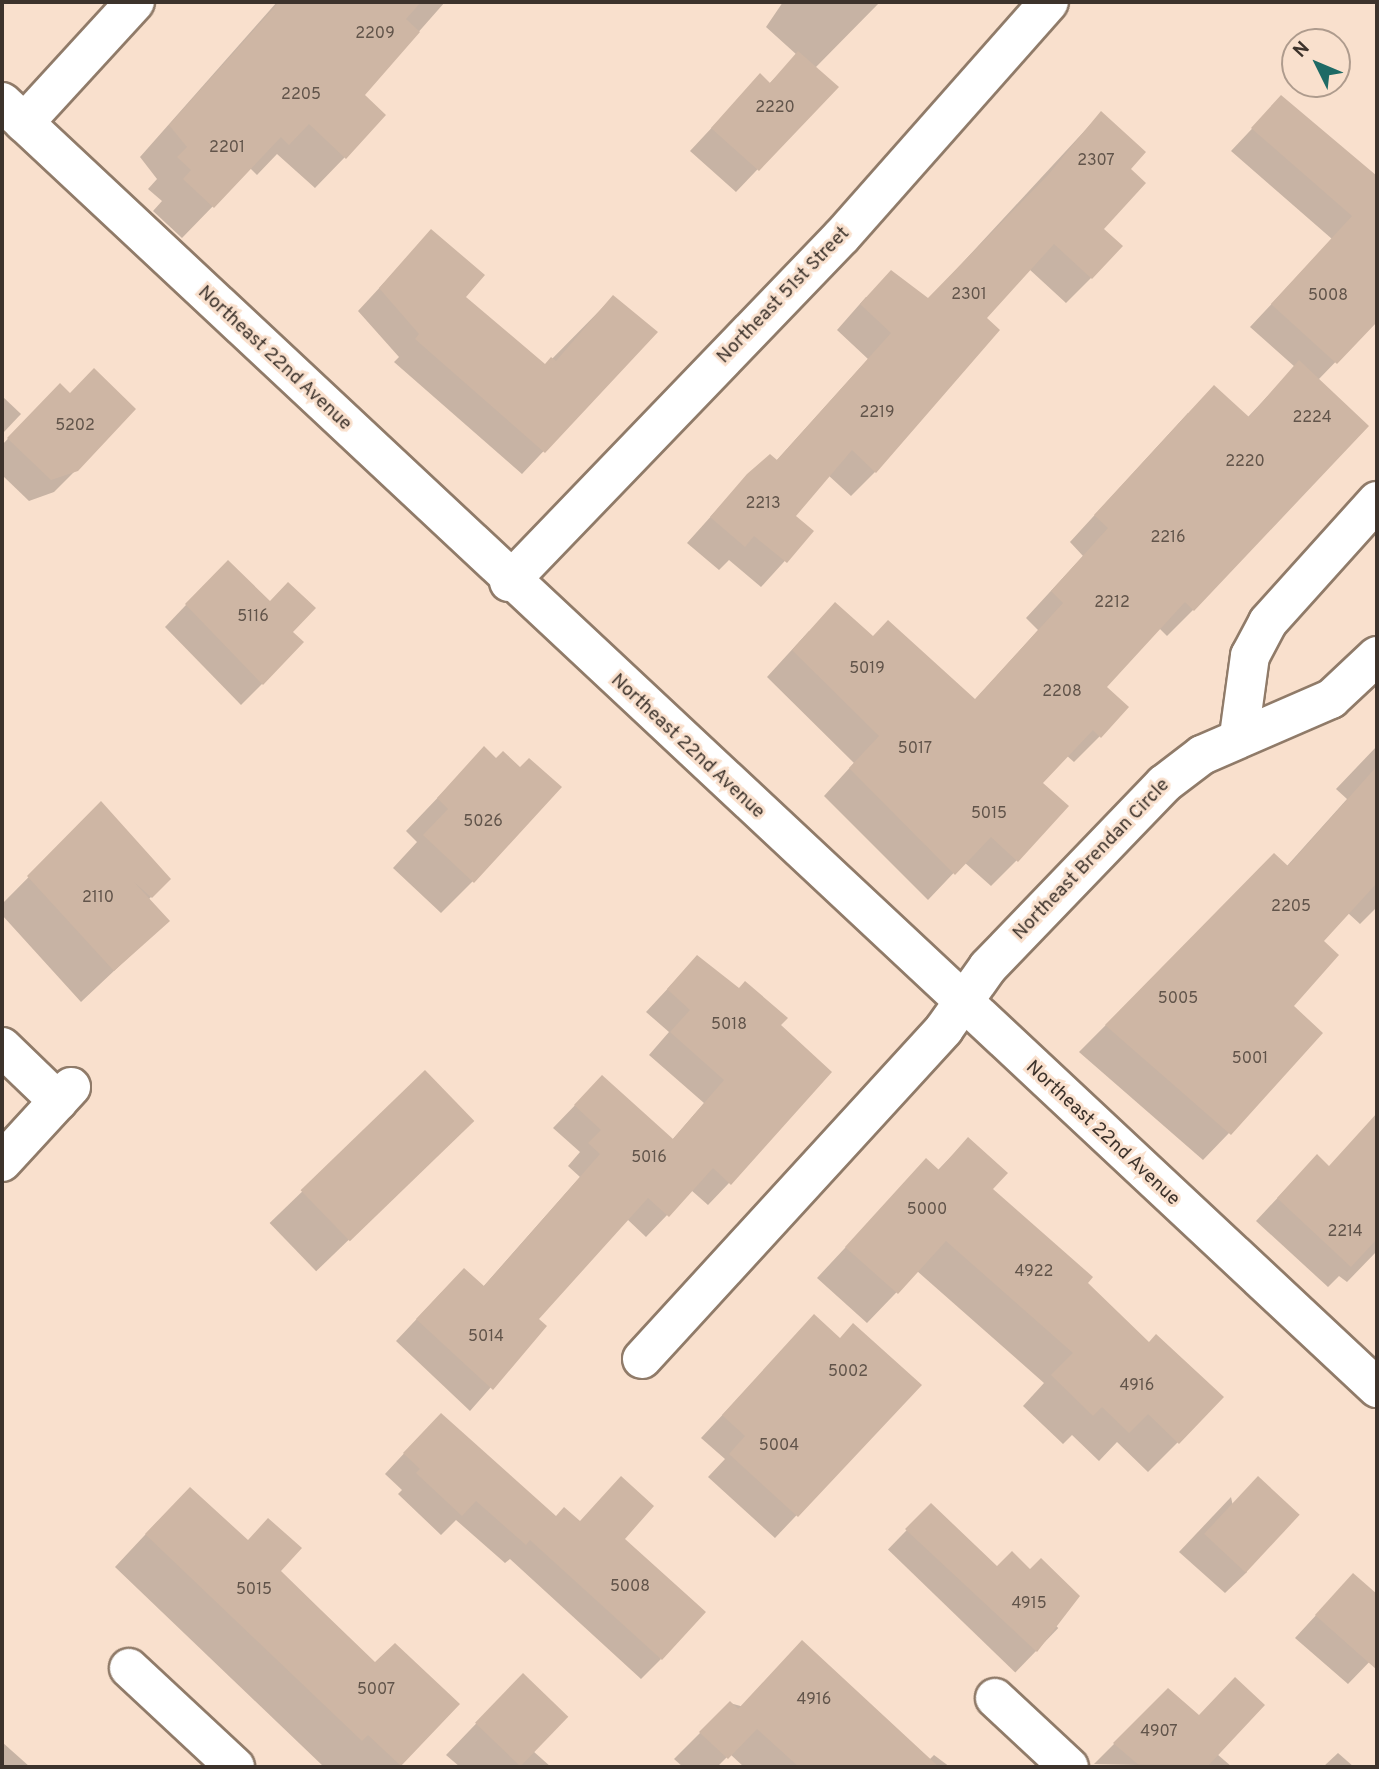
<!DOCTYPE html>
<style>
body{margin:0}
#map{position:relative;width:1379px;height:1769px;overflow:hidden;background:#f9e0cd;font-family:Overpass,sans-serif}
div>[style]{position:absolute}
.shadow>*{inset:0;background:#0003;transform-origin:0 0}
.building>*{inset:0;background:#ceb6a4;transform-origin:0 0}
.roads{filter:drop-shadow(2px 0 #907b69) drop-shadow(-2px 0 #907b69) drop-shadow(0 2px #907b69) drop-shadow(0 -2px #907b69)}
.minor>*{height:38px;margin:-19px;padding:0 19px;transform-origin:19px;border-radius:19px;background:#fff}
span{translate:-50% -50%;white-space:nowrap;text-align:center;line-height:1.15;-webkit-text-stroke:6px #f9e0cd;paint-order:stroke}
.number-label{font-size:16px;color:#61544a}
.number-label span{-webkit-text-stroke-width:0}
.street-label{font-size:19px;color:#3d332c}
.frame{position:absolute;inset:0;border:4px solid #3d332c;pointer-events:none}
.north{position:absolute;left:1281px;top:28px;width:70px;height:70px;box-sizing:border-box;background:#f9e0cd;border:2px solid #ae9b8d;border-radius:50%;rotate:313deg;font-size:19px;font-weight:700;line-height:28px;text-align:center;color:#3d332c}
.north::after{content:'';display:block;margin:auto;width:24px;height:32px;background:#1e6a65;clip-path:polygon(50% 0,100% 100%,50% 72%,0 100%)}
</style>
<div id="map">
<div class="shadow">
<i style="clip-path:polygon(277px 2px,445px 2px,363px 95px,345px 157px,315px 188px,277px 154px,257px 175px,250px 168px,182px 238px,153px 211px,162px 201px,148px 189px,157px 179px,140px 157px)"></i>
<i style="clip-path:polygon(783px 2px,880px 2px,815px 68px,836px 87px,736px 192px,690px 151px,760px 76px,769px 84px,797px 55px,766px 27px)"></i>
<i style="clip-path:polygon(1281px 98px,1377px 179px,1377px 319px,1318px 380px,1193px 610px,1167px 636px,1159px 628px,1105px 687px,1100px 736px,1074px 762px,1066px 755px,1041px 783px,1017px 860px,991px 886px,964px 862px,928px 900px,824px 796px,854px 763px,767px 677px,809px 631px,873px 638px,974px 701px,1038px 630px,1026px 618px,1083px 556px,1070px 542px,1188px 413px,1247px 418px,1295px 367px,1250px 327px,1332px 239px,1231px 151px)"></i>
<i style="clip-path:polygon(1101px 113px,1128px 169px,1102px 230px,1120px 247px,1091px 278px,1066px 303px,1029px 269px,984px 318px,875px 472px,851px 496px,828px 475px,794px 516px,812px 531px,761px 587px,729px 560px,719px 570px,687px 543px,748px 475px,776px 461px,868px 359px,837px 330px,866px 297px,928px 300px)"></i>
<i style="clip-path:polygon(432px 231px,463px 298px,545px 366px,613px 297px,655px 333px,522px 474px,394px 362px,399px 357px,358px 311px)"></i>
<i style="clip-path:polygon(2px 396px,21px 414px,2px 434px)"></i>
<i style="clip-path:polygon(38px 407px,76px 470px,54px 492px,29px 501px,2px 475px,2px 445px)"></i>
<i style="clip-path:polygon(206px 584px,291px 632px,262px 684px,241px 705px,165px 627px)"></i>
<i style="clip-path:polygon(1377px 746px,1377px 907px,1360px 924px,1348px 913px,1321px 941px,1229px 1133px,1203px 1160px,1079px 1052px,1274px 856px,1286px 867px,1347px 799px,1336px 789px)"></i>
<i style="clip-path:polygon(484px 749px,473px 881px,441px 913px,393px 868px,417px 842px,406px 831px)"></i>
<i style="clip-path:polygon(101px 804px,169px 879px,148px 900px,167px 921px,81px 1002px,2px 915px,2px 904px)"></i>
<i style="clip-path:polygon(697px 957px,779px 1025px,729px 1183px,708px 1205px,691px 1190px,646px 1237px,627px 1219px,536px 1319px,544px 1327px,470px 1411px,396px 1341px,442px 1292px,482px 1288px,580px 1177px,568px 1166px,580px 1152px,553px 1128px,581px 1099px,672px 1140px,704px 1103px,649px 1055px,669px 1032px,646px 1012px)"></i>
<i style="left:425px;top:1073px;width:67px;height:216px;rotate:46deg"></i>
<i style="clip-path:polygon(1377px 1115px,1377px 1251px,1347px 1282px,1339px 1276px,1328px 1287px,1256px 1221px,1296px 1178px,1329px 1167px)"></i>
<i style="clip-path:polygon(968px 1139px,990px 1189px,1178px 1442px,1148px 1472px,1117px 1442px,1099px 1461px,1072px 1435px,1063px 1444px,1023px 1406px,1044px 1383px,917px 1271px,867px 1323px,817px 1278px,926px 1161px,937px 1171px)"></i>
<i style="clip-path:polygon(793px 1339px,839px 1339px,920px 1385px,775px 1538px,708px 1477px,725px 1459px,701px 1438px)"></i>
<i style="clip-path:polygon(421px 1435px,556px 1518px,579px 1523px,661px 1659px,641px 1679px,510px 1559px,505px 1563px,456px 1520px,441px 1535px,398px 1494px,402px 1490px,385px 1474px)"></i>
<i style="clip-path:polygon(1231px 1497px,1247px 1572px,1225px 1593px,1179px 1552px)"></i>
<i style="left:931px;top:1505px;width:177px;height:62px;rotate:44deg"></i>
<i style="clip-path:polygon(158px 1521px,247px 1542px,375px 1665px,458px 1704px,398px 1767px,324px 1767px,115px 1567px)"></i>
<i style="clip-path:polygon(1353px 1575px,1377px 1596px,1371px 1604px,1377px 1609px,1377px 1654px,1348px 1684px,1295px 1638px)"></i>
<i style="clip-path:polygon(1168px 1690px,1199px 1717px,1217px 1754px,1232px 1767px,1094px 1764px)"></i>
<i style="clip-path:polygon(730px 1703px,929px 1760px,934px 1755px,950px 1767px,744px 1767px,730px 1754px,717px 1767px,683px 1767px,674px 1759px)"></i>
<i style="clip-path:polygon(493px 1706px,533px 1751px,551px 1767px,460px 1767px,446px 1755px)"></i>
<i style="clip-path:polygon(2px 1742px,30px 1767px,2px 1767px)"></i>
<i style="clip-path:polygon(1338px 1753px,1354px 1767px,1323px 1767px)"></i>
</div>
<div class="building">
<i style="clip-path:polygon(279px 2px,421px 2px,406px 19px,420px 32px,365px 95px,386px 115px,346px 159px,309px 124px,289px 145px,281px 137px,214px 208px,183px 179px,191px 170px,177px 157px,187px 147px,169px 125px)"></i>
<i style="clip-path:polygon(798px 51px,839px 87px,759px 171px,711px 128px,760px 73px,770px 83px)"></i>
<i style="clip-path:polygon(1281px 95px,1377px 176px,1377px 322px,1337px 364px,1271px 304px,1352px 216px,1251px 128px)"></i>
<i style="clip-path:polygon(1101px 111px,1146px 152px,1131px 169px,1146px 183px,1104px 229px,1123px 246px,1092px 279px,1054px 244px,987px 318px,1000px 330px,876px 473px,852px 450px,796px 516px,814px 531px,787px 563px,754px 536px,745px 547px,710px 517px,747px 474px,770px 454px,777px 460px,891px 333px,860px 304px,891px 270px,928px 298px,1048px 175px)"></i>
<i style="clip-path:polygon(431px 229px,485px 275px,466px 297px,545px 364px,551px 357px,556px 361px,613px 295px,658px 332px,545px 453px,415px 339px,419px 334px,379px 288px)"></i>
<i style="clip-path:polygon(1299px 360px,1369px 426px,1194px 611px,1185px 602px,1107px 687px,1129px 707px,1101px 738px,1093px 730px,1043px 783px,1069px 806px,1018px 862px,991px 837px,955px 875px,849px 768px,879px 736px,792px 650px,835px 602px,873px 636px,888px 620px,975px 699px,1063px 603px,1051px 591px,1108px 528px,1094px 515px,1214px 385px,1249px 417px)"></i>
<i style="clip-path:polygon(94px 368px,136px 409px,78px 471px,51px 480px,7px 438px,60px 383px,70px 393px)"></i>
<i style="clip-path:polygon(228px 560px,270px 601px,288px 582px,316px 608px,293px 632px,304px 642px,263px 685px,185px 604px)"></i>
<i style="clip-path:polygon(484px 746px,496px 758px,503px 751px,520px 767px,529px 758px,562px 787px,474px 883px,423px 835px,448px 809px,437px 798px)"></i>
<i style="clip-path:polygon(1377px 766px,1377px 883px,1324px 941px,1339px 955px,1294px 1006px,1323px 1033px,1231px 1135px,1105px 1025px,1274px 853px,1288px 866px)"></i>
<i style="clip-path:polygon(101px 801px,171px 879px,152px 898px,134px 882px,170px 921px,114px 971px,27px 876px)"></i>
<i style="clip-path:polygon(697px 955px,739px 988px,745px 981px,788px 1018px,781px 1025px,832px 1072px,731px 1185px,713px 1168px,669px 1217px,648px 1198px,539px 1319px,547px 1326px,493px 1390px,416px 1319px,464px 1268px,484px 1286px,600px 1154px,588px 1143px,601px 1130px,574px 1105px,602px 1075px,673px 1139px,724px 1080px,670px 1032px,690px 1010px,667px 989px)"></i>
<i style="left:425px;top:1070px;width:71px;height:173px;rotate:46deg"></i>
<i style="clip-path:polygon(1377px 1113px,1377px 1239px,1351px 1267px,1277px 1198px,1317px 1154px,1329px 1166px)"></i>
<i style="clip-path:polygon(968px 1137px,1008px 1173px,993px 1189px,1093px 1277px,1088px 1283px,1149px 1342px,1156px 1334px,1224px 1397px,1179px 1444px,1148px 1414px,1129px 1433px,1102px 1407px,1093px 1416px,1051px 1375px,1073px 1353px,946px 1241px,898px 1294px,845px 1247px,926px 1158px,939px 1170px)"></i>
<i style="clip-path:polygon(814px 1314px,840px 1338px,853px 1323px,922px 1385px,798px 1517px,729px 1454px,745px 1436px,722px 1415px)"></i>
<i style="clip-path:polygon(441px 1413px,556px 1516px,564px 1507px,580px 1521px,621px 1476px,654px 1506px,625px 1539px,706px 1612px,662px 1660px,530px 1540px,526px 1545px,476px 1501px,462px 1516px,416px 1473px,420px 1469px,403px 1453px)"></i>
<i style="left:1258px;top:1476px;width:57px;height:79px;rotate:43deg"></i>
<i style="clip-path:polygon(190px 1487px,248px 1540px,268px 1518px,302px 1548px,281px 1571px,321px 1610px,375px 1662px,395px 1643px,460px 1704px,401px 1766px,368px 1735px,362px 1741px,145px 1534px)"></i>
<i style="clip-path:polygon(931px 1503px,997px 1566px,1012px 1551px,1030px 1569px,1041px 1558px,1080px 1596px,1037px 1652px,905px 1529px)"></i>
<i style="clip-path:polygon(1353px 1573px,1377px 1594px,1377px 1670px,1315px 1615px)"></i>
<i style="clip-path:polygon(802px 1640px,939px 1767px,799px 1767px,757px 1729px,728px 1759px,699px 1732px,730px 1701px,738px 1709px)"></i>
<i style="left:523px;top:1673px;width:63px;height:69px;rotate:44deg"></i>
<i style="clip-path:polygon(1235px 1677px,1265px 1705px,1207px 1767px,1141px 1767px,1113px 1743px,1168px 1688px,1199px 1715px)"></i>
</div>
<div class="roads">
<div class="minor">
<i style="left:2px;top:102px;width:1883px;rotate:43.08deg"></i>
<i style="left:24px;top:123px;width:164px;rotate:-47.5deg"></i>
<i style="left:509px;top:582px;width:480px;rotate:-46.1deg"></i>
<i style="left:842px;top:236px;width:312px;rotate:-48.5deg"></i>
<i style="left:1239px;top:736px;width:81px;rotate:-82.2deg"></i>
<i style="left:1250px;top:656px;width:38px;rotate:-62deg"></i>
<i style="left:1268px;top:622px;width:163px;rotate:-48deg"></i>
<i style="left:2px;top:1047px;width:78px;rotate:44deg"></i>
<i style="left:2px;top:1162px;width:102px;rotate:-47.4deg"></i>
<i style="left:642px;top:1359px;width:447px;rotate:-47.5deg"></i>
<i style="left:944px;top:1029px;width:76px;rotate:-54.6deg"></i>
<i style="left:988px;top:967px;width:254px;rotate:-46.1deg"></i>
<i style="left:1164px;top:784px;width:48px;rotate:-37.3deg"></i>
<i style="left:1202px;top:755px;width:141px;rotate:-23.5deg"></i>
<i style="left:1331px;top:699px;width:63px;rotate:-43.1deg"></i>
<i style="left:129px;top:1668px;width:145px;rotate:43deg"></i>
<i style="left:995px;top:1698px;width:101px;rotate:43deg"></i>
</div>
</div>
<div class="number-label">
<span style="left:375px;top:34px">2209</span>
<span style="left:301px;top:95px">2205</span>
<span style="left:775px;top:108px">2220</span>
<span style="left:227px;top:148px">2201</span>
<span style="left:1096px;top:161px">2307</span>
<span style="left:969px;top:295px">2301</span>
<span style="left:1328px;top:296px">5008</span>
<span style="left:877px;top:413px">2219</span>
<span style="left:1312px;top:418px">2224</span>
<span style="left:75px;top:426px">5202</span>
<span style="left:1245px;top:462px">2220</span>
<span style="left:763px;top:504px">2213</span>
<span style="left:1168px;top:538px">2216</span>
<span style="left:1112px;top:603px">2212</span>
<span style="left:253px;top:617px">5116</span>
<span style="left:867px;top:669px">5019</span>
<span style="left:1062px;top:692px">2208</span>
<span style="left:915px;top:749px">5017</span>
<span style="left:989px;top:814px">5015</span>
<span style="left:483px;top:822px">5026</span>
<span style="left:98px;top:898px">2110</span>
<span style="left:1291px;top:907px">2205</span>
<span style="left:1178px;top:999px">5005</span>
<span style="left:729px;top:1025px">5018</span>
<span style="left:1250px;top:1059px">5001</span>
<span style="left:649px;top:1158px">5016</span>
<span style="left:927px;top:1210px">5000</span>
<span style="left:1345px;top:1232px">2214</span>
<span style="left:1034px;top:1272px">4922</span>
<span style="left:486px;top:1337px">5014</span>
<span style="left:848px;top:1372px">5002</span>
<span style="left:1137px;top:1386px">4916</span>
<span style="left:779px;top:1446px">5004</span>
<span style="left:630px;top:1587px">5008</span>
<span style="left:254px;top:1590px">5015</span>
<span style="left:1029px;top:1604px">4915</span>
<span style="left:376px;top:1690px">5007</span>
<span style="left:814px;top:1700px">4916</span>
<span style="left:1159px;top:1732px">4907</span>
</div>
<div class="street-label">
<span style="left:784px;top:296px;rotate:-46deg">Northeast 51st Street</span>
<span style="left:274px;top:359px;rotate:43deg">Northeast 22nd Avenue</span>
<span style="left:687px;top:747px;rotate:43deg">Northeast 22nd Avenue</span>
<span style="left:1092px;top:860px;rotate:-46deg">Northeast Brendan Circle</span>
<span style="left:1102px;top:1134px;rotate:43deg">Northeast 22nd Avenue</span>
</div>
<div class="frame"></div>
<div class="north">N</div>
</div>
